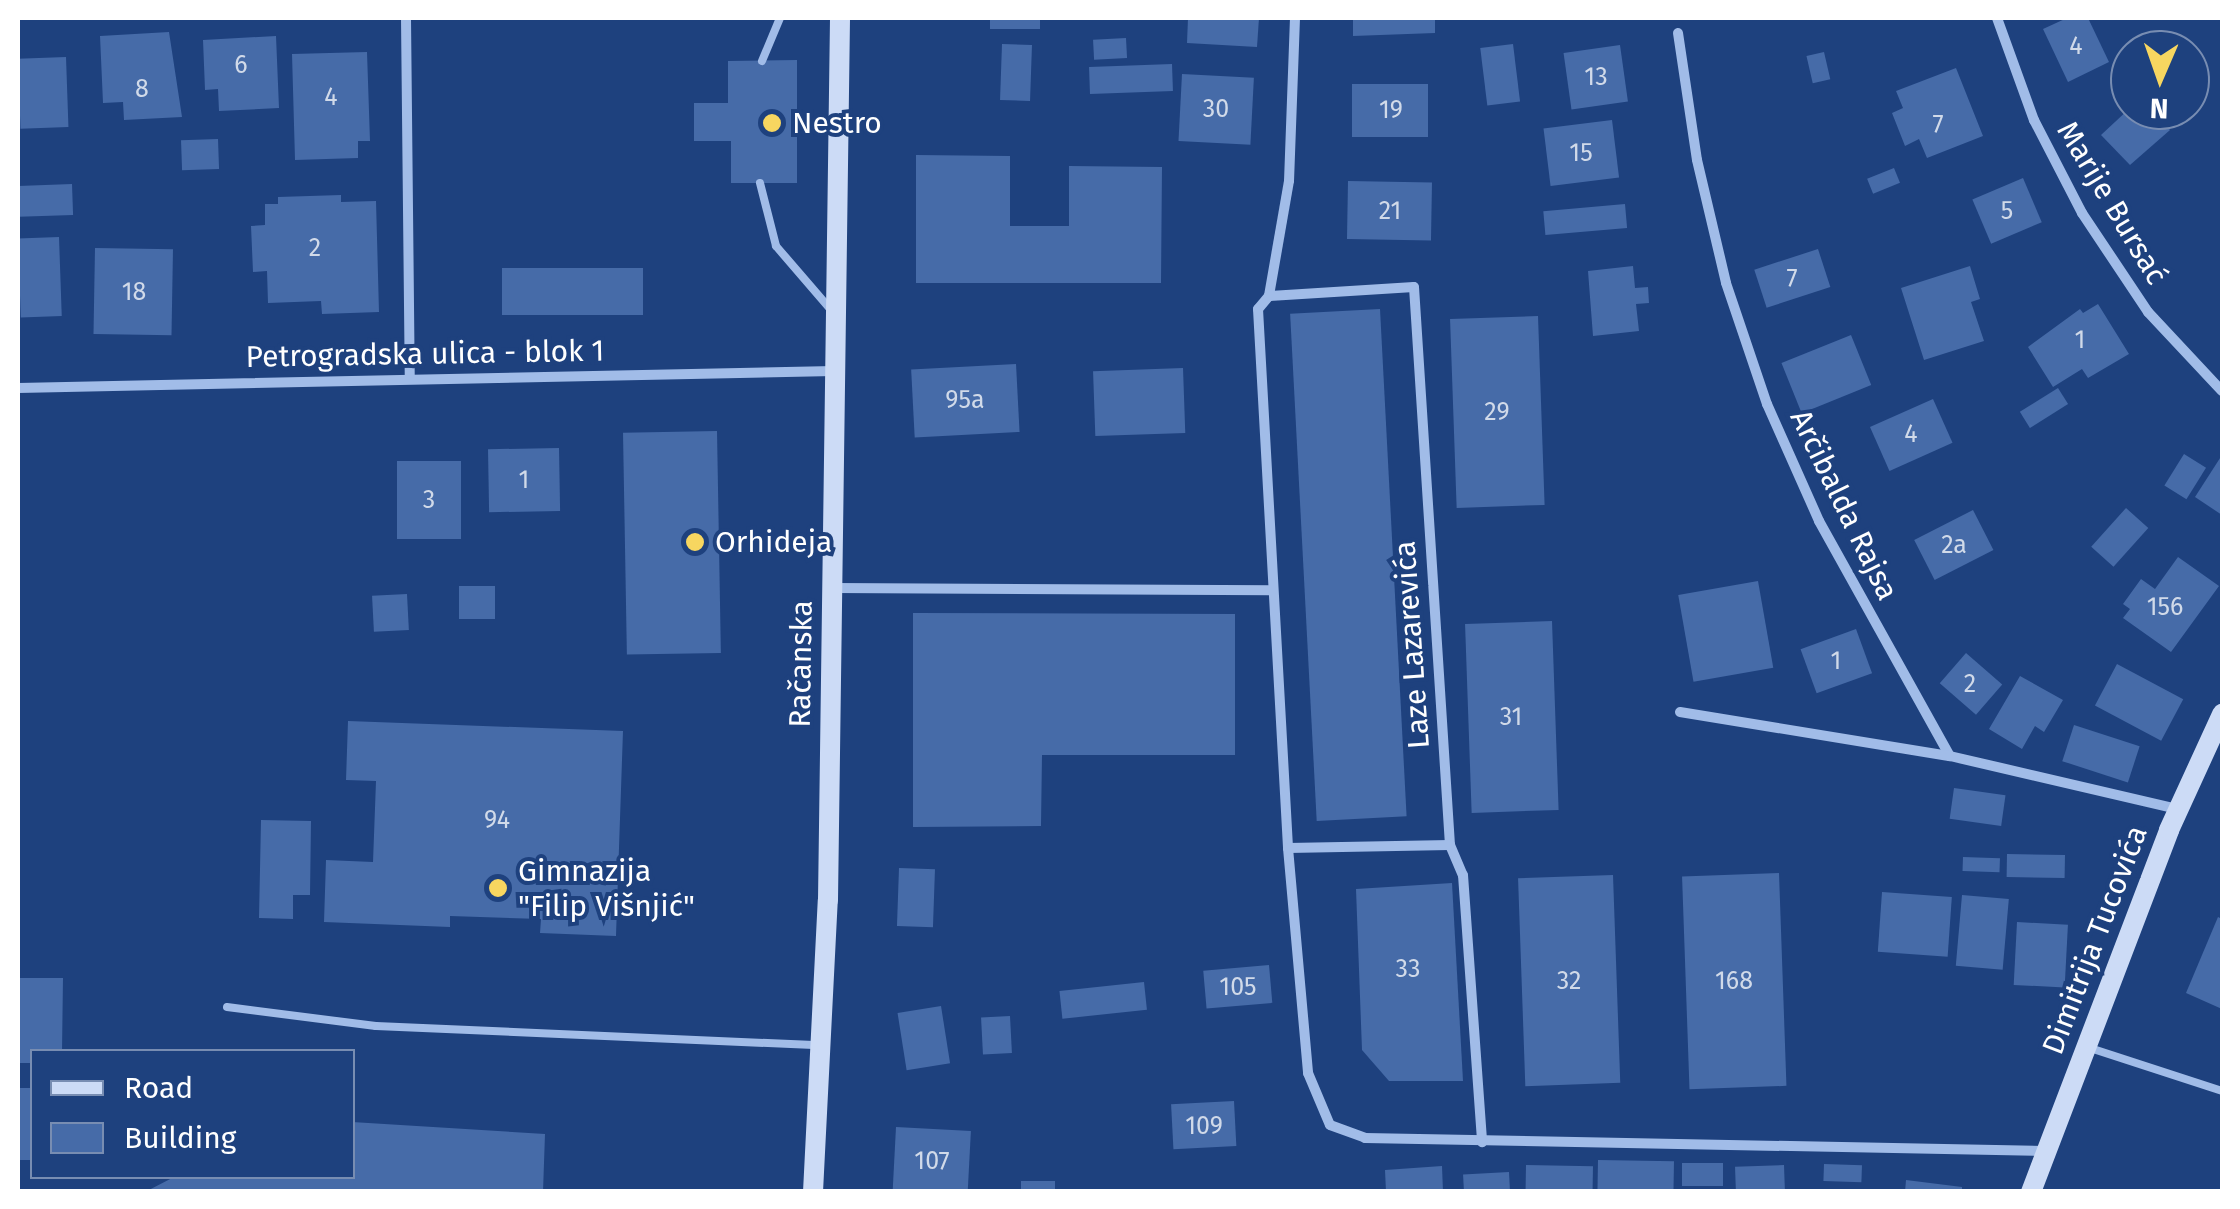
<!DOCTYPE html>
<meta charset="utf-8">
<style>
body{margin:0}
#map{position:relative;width:2240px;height:1209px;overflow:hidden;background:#1e417e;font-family:"Fira Sans",sans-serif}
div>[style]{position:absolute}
.building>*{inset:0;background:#466ba8;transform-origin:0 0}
.lane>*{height:8px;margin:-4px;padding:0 4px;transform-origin:4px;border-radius:4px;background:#a1bce8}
.street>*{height:10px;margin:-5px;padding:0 5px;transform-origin:5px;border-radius:5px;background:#a1bce8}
.secondary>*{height:20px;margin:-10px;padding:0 10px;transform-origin:10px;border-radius:10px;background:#ccdbf6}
.dots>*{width:28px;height:28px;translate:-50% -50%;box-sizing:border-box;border:5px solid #1e417e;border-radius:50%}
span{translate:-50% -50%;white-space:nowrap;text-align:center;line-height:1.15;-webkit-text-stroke:8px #1e417e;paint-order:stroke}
.number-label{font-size:25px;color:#d1dae9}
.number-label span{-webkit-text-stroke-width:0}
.poi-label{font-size:30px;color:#fff}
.left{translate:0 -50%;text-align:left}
.street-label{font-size:30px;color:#fff}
.frame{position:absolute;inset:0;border:20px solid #fff;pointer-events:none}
.legend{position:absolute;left:30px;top:1049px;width:325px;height:130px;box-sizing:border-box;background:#1e417e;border:2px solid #788db2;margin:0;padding:12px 18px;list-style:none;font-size:30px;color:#fff}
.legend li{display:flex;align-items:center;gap:20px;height:50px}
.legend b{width:50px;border:2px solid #788db2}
.north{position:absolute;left:2110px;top:30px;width:100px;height:100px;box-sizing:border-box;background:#1e417e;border:2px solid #788db2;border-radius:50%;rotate:182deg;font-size:28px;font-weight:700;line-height:40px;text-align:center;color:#fff}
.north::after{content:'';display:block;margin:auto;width:35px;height:45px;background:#f7d660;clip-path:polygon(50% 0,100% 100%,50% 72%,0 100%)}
</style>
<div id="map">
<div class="building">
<i style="left:990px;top:18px;width:50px;height:11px"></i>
<i style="clip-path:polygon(1188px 18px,1259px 18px,1257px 47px,1187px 43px)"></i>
<i style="clip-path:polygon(1353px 18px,1435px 18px,1435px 33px,1353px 36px)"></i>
<i style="clip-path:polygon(2067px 18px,2088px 18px,2109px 62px,2068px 82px,2043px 29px)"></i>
<i style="clip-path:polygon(169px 32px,182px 117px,124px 120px,123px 102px,103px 103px,100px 36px)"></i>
<i style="clip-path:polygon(276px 36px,279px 108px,219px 111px,218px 89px,205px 90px,203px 40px)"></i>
<i style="left:1126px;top:38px;width:20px;height:33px;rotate:87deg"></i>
<i style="left:1002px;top:44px;width:30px;height:56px;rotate:2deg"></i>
<i style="left:1513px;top:44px;width:58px;height:33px;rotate:83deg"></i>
<i style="left:1620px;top:45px;width:57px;height:57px;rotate:82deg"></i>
<i style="clip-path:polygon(367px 52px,370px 141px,358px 141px,358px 158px,295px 160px,292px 54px)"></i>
<i style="left:1824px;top:52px;width:28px;height:18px;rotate:77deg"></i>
<i style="left:66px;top:57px;width:70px;height:48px;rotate:88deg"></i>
<i style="clip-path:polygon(797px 60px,797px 183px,731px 183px,731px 141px,694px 141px,694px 103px,728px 103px,728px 61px)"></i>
<i style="left:1172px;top:64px;width:27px;height:83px;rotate:88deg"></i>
<i style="clip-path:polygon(1956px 68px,1983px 136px,1927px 158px,1919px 139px,1905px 146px,1892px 113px,1903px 108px,1896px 91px)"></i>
<i style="left:1182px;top:74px;width:72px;height:67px;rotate:3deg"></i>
<i style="left:1352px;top:84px;width:76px;height:53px"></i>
<i style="clip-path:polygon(2130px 108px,2152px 110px,2170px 130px,2130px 165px,2101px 135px)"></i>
<i style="left:1612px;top:120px;width:58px;height:69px;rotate:83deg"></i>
<i style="left:218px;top:139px;width:30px;height:37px;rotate:88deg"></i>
<i style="clip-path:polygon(916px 155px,1010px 156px,1010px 226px,1069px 226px,1069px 166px,1162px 167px,1161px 283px,916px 283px)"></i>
<i style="left:1894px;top:168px;width:16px;height:29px;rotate:68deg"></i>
<i style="left:2023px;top:178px;width:48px;height:55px;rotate:67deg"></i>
<i style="left:1348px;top:181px;width:84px;height:58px;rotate:1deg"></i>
<i style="left:72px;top:184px;width:31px;height:54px;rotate:88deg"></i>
<i style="clip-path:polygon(341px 195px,341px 202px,376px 201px,379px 312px,322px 314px,321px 301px,268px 303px,267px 271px,253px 272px,251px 226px,265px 225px,265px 204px,278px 204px,278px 197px)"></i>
<i style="left:1625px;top:204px;width:24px;height:82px;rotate:85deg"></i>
<i style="left:59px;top:237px;width:79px;height:41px;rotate:88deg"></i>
<i style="left:95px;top:248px;width:78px;height:86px;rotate:1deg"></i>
<i style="left:1818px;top:249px;width:40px;height:67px;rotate:72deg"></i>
<i style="clip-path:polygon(1633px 266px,1635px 288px,1648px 287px,1649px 303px,1636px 304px,1639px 331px,1593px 336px,1588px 271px)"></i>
<i style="clip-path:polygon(1970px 266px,1980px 299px,1971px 302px,1984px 341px,1924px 360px,1901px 288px)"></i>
<i style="left:502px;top:268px;width:141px;height:47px"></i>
<i style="clip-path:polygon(2098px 304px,2129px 354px,2088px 378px,2082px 369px,2053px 387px,2028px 347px,2080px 309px,2083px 313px)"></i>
<i style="left:1380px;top:309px;width:508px;height:90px;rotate:87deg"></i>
<i style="left:1538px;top:316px;width:189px;height:88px;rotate:88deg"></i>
<i style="left:1851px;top:335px;width:54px;height:75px;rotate:68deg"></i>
<i style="left:1016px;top:364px;width:68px;height:105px;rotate:87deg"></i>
<i style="left:1183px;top:368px;width:65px;height:90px;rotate:88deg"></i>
<i style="left:2058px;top:388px;width:19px;height:45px;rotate:58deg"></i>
<i style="left:1933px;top:399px;width:48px;height:69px;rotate:66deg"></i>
<i style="left:717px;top:431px;width:222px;height:94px;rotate:89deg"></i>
<i style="left:559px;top:448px;width:63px;height:71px;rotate:89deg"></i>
<i style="left:2184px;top:454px;width:26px;height:37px;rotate:32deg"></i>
<i style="clip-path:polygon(2222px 455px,2222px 515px,2195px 497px)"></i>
<i style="left:397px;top:461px;width:64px;height:78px"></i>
<i style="left:2126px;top:508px;width:30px;height:52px;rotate:42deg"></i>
<i style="left:1973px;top:510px;width:45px;height:66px;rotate:63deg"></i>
<i style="clip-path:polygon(2178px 557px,2219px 586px,2171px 652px,2123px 618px,2130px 609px,2123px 604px,2141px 579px,2155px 589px)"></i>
<i style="left:1758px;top:581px;width:88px;height:81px;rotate:80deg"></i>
<i style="left:459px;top:586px;width:36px;height:33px"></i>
<i style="left:407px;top:594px;width:36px;height:35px;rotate:87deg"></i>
<i style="clip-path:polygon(913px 613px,1235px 614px,1235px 755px,1042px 755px,1041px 826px,913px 827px)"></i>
<i style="left:1552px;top:621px;width:189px;height:87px;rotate:88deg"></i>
<i style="left:1856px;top:629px;width:47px;height:59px;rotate:70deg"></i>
<i style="left:1966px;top:653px;width:48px;height:40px;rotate:41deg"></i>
<i style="left:2117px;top:664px;width:75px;height:47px;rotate:28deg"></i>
<i style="clip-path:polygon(2020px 676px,2063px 700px,2044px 732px,2035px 726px,2022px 749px,1989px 729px)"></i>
<i style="clip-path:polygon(348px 721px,623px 731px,616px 936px,540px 933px,541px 919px,450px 916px,450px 927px,324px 922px,326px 860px,373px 862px,376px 781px,346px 780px)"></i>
<i style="left:2074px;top:725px;width:69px;height:38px;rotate:18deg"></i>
<i style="left:1954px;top:788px;width:52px;height:31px;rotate:8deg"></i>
<i style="clip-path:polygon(261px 820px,311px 821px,310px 895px,293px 895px,293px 919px,259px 918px)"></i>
<i style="left:2007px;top:854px;width:58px;height:23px;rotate:1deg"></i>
<i style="left:1963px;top:857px;width:37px;height:14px;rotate:2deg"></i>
<i style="left:899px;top:868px;width:36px;height:58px;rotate:2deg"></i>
<i style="left:1779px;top:873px;width:213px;height:97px;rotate:88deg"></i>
<i style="left:1613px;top:875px;width:208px;height:95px;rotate:88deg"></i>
<i style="clip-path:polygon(1452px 883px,1463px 1081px,1389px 1081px,1362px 1050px,1356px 889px)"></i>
<i style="left:1882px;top:892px;width:70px;height:60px;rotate:4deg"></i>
<i style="left:1962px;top:895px;width:47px;height:71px;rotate:5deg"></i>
<i style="clip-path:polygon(2218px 917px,2222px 919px,2222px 1009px,2186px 993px)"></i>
<i style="left:2017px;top:922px;width:51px;height:63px;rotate:3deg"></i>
<i style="left:1269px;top:965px;width:38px;height:66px;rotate:85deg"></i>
<i style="clip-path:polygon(18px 978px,63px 978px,62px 1052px,32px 1052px,32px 1063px,18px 1063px)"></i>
<i style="left:1144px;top:982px;width:28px;height:85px;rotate:84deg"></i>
<i style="left:941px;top:1006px;width:58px;height:44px;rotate:81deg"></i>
<i style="left:1010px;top:1016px;width:37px;height:29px;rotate:87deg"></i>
<i style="left:18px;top:1088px;width:14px;height:72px"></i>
<i style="left:1234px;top:1101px;width:45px;height:63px;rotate:87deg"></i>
<i style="clip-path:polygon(352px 1122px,545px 1134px,543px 1192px,145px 1192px,176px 1176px,352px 1176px)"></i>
<i style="left:896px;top:1127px;width:75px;height:65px;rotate:3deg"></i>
<i style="left:1598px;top:1160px;width:76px;height:32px;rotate:1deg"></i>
<i style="left:1682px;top:1163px;width:41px;height:23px"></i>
<i style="left:1824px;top:1164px;width:38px;height:17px;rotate:2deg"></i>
<i style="left:1526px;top:1165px;width:67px;height:27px;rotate:1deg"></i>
<i style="left:1784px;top:1165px;width:27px;height:49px;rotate:88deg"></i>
<i style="clip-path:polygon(1442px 1166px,1443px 1192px,1386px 1192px,1385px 1170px)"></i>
<i style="left:1509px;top:1172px;width:20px;height:46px;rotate:87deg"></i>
<i style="clip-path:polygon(1906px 1180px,1962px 1187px,1962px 1192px,1905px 1192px)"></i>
<i style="left:1021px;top:1181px;width:34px;height:11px"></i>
</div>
<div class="lane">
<i style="left:762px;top:61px;width:47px;rotate:-67.3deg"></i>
<i style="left:760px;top:183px;width:65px;rotate:75.7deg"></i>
<i style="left:776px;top:246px;width:86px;rotate:49.3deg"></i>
<i style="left:227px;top:1007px;width:150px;rotate:7.3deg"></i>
<i style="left:376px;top:1026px;width:444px;rotate:2.5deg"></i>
<i style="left:2090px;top:1048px;width:139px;rotate:18deg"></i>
</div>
<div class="street">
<i style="left:406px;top:18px;width:361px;rotate:89.4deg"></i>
<i style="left:1295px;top:18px;width:163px;rotate:92.1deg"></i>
<i style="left:1289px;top:181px;width:117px;rotate:99.9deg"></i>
<i style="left:1269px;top:296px;width:17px;rotate:130deg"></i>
<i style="left:1258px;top:309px;width:540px;rotate:86.81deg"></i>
<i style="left:1288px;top:848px;width:226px;rotate:84.9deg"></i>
<i style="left:1308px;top:1073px;width:56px;rotate:67.1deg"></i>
<i style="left:1330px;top:1125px;width:37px;rotate:20deg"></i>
<i style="left:1365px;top:1138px;width:681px;rotate:1.09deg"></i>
<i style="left:1997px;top:18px;width:109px;rotate:70.1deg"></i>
<i style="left:2034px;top:120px;width:105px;rotate:62.7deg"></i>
<i style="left:2082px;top:213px;width:119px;rotate:56.3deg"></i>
<i style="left:2148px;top:312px;width:108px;rotate:46.9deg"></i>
<i style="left:1678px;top:33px;width:128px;rotate:81.5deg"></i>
<i style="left:1697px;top:160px;width:126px;rotate:76.7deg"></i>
<i style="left:1726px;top:283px;width:128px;rotate:71.3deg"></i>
<i style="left:1767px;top:404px;width:128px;rotate:66deg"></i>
<i style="left:1819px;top:521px;width:269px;rotate:60.9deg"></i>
<i style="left:1269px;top:296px;width:145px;rotate:-3.6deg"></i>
<i style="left:1414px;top:287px;width:559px;rotate:86.31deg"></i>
<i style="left:1450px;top:845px;width:33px;rotate:67deg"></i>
<i style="left:1463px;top:875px;width:268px;rotate:85.9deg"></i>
<i style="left:18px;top:388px;width:816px;rotate:-1.19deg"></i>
<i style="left:833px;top:588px;width:439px;rotate:0.3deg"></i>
<i style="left:1680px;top:712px;width:274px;rotate:9.3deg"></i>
<i style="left:1950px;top:756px;width:234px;rotate:13.1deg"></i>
<i style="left:1288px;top:848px;width:162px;rotate:-1.1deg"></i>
</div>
<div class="secondary">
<i style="left:813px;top:1192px;width:292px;rotate:-87.1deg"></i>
<i style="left:828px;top:900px;width:882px;rotate:-89.22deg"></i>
<i style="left:2031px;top:1192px;width:387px;rotate:-69.1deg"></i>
<i style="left:2169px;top:830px;width:128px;rotate:-65.4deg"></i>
</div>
<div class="dots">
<i style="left:772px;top:123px;background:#f7d660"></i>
<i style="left:695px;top:542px;background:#f7d660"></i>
<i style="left:498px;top:888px;background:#f7d660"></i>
</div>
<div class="number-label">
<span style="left:2076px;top:46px">4</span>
<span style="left:241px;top:65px">6</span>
<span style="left:1596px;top:77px">13</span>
<span style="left:142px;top:89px">8</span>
<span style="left:331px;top:97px">4</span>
<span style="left:1216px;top:109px">30</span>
<span style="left:1391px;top:110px">19</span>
<span style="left:1938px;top:124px">7</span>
<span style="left:1581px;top:153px">15</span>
<span style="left:1390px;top:211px">21</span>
<span style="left:2007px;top:211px">5</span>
<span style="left:315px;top:248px">2</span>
<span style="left:1792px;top:278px">7</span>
<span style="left:134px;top:292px">18</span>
<span style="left:2080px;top:340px">1</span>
<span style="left:965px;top:400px">95a</span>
<span style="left:1497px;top:412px">29</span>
<span style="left:1911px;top:434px">4</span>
<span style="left:524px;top:480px">1</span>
<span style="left:429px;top:500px">3</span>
<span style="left:1954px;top:545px">2a</span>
<span style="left:2165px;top:607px">156</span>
<span style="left:1836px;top:661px">1</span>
<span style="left:1970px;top:684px">2</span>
<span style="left:1511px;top:717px">31</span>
<span style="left:497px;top:820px">94</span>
<span style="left:1408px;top:969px">33</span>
<span style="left:1569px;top:981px">32</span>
<span style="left:1734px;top:981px">168</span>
<span style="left:1238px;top:987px">105</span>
<span style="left:1204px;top:1126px">109</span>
<span style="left:932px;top:1161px">107</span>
</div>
<div class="poi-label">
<span class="left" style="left:792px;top:123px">Nestro</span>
<span class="left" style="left:715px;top:542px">Orhideja</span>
<span class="left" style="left:518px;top:888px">Gimnazija<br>"Filip Višnjić"</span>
</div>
<div class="street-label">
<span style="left:2112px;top:203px;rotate:59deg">Marije Bursać</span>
<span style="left:425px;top:354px;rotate:-1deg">Petrogradska ulica - blok 1</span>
<span style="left:1844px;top:505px;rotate:64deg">Arčibalda Rajsa</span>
<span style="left:1412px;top:645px;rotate:-94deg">Laze Lazarevića</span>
<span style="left:801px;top:664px;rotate:-89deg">Račanska</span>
<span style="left:2095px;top:940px;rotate:-69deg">Dimitrija Tucovića</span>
</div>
<div class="frame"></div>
<ul class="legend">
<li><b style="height:12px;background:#ccdbf6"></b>Road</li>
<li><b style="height:28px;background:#466ba8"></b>Building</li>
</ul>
<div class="north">N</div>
</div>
